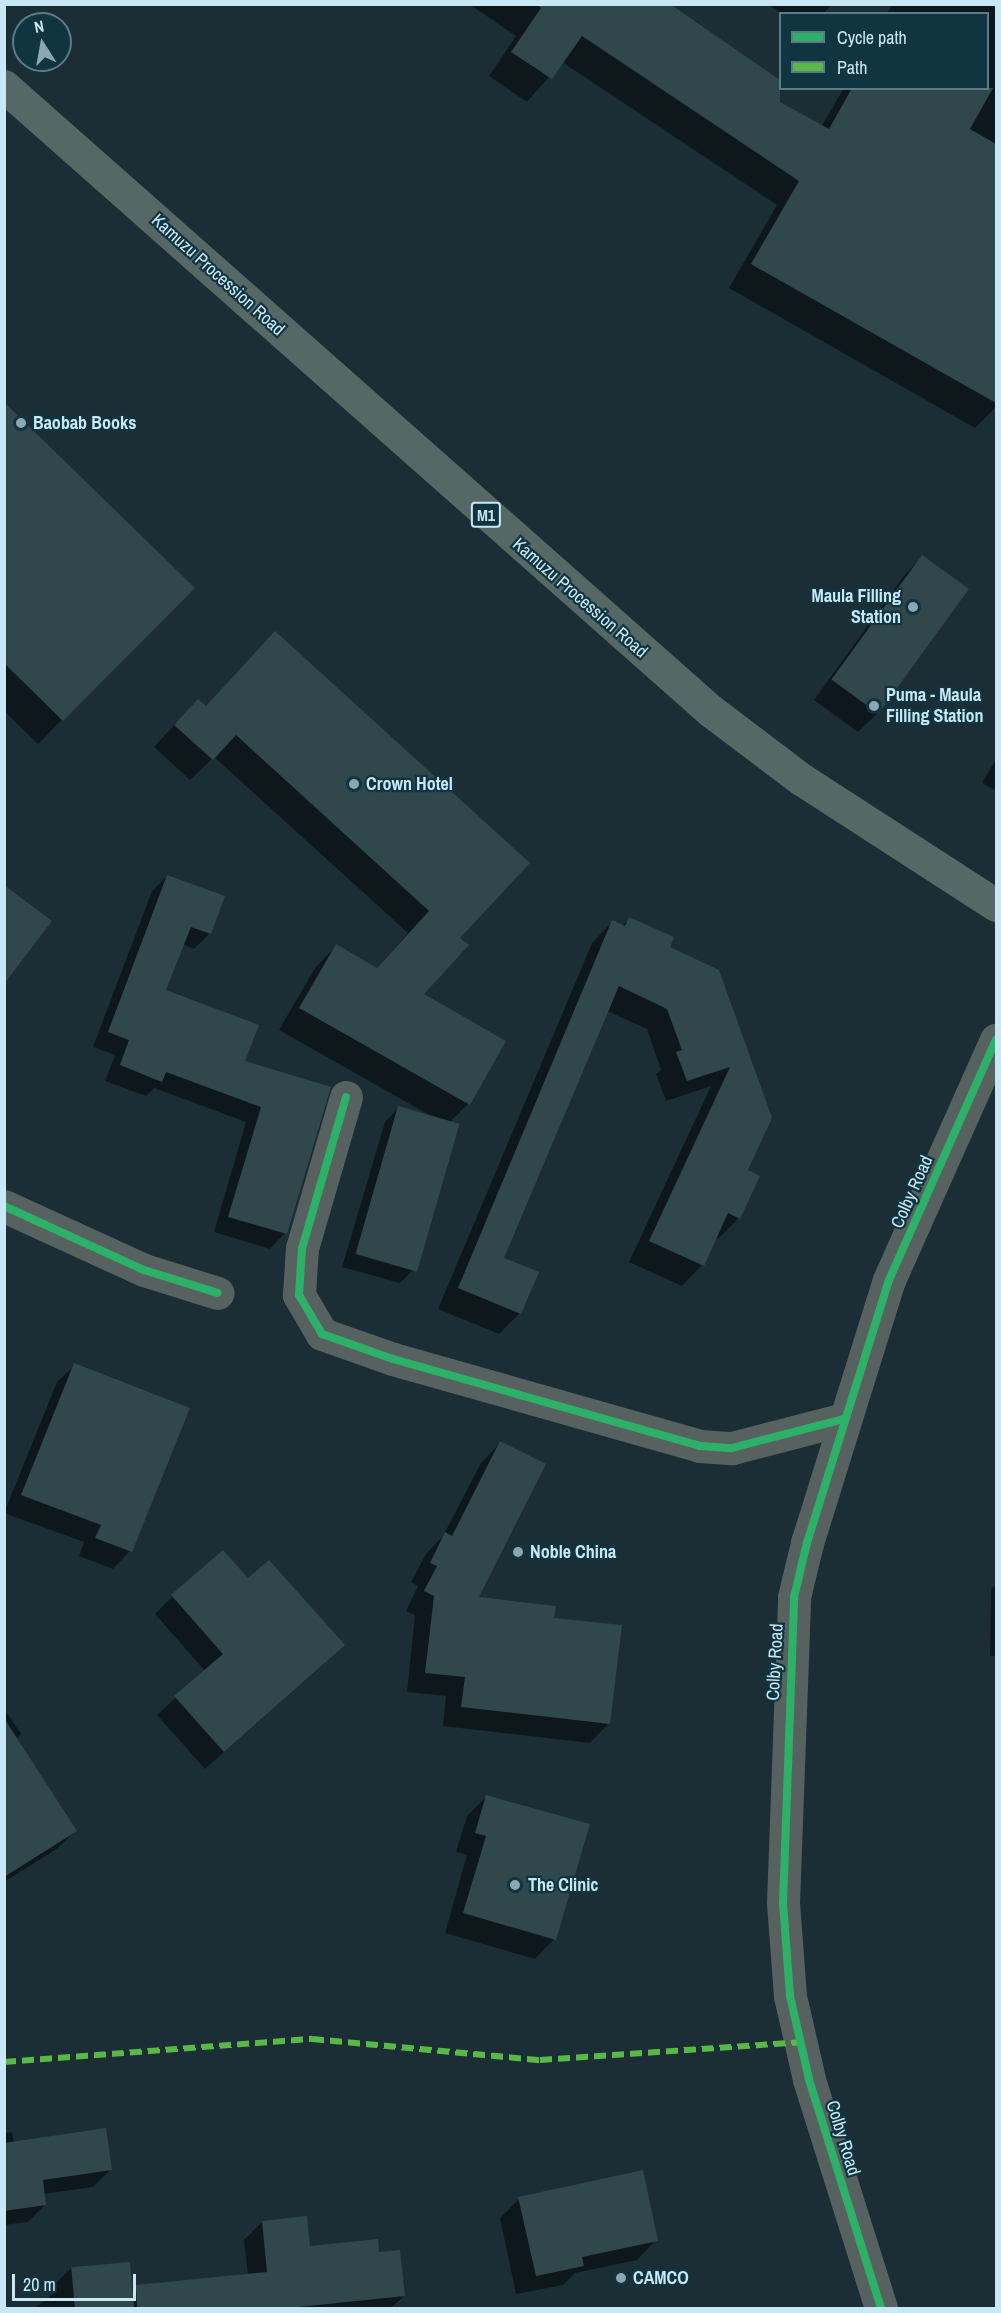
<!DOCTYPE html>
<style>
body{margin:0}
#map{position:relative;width:1001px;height:2313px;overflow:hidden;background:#1b2e35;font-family:"Archivo Narrow",sans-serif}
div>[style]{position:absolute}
.shadow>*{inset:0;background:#0007}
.building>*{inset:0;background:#30474c;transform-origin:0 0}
.street>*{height:33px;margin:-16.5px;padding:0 16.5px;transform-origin:16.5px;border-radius:16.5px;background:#576260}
.highway>*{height:33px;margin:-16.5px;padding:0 16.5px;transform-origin:16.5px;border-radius:16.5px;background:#566865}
.quiet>*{height:6px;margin-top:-3px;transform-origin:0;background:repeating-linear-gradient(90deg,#58b947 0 12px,transparent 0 18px)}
.cycleway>*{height:8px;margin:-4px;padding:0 4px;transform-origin:4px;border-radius:4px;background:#2db169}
.dots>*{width:16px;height:16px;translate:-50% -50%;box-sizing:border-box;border:3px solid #103440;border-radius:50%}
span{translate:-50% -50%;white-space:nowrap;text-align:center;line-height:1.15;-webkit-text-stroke:4.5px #103440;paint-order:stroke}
.shield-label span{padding:2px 4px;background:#103440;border:2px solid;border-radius:4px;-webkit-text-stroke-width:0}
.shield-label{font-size:16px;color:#c8e8f5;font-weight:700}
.street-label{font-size:18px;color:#c8e8f5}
.poi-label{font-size:18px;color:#c8e8f5;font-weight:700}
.left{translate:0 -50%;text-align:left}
.right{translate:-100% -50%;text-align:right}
.frame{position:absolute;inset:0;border:6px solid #c8e8f5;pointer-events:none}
.legend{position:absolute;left:779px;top:12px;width:210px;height:78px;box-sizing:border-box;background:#103440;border:2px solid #5a7c88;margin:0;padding:8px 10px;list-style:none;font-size:18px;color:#c8e8f5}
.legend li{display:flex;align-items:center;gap:12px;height:30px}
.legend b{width:30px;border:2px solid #5a7c88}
.north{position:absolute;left:12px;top:12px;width:60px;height:60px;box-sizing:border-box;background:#103440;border:2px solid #5a7c88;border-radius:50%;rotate:349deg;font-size:16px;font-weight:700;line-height:24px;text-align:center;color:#c8e8f5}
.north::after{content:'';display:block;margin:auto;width:21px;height:27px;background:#8ba7b2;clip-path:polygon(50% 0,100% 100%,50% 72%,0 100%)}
.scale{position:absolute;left:12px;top:2274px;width:124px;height:27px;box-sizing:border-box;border:3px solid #c8e8f5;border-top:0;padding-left:8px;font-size:18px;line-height:21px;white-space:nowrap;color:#c8e8f5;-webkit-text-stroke:4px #103440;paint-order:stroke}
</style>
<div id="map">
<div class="shadow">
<i style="clip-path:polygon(469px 4px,667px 4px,780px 82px,770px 97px,821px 127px,844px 88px,988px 88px,988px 14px,887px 14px,892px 4px,996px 4px,996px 407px,975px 428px,729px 288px,777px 205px,562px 62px,527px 102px,489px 76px,516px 36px)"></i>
<i style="clip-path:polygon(767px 4px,832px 4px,823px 14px,783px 14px)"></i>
<i style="clip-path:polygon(4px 405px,192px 588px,38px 744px,4px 711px)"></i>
<i style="clip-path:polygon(922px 557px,878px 713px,858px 732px,814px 700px,903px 577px)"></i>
<i style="clip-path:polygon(254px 655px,458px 938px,422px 993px,468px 1104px,449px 1123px,457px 1125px,413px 1270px,400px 1283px,342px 1267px,385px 1122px,398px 1108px,431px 1116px,279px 1030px,315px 968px,336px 946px,376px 969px,408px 933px,214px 757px,190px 780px,154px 747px,177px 722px,205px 708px)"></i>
<i style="clip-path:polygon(996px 759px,996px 791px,982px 783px)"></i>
<i style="clip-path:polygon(167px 876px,223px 897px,209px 934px,194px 949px,182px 944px,164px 991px,243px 1062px,329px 1088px,285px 1233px,270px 1249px,214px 1232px,246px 1122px,154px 1088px,146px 1096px,105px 1081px,115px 1055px,93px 1047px,152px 891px)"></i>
<i style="clip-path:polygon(629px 919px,668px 947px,718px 971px,746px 1171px,739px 1218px,718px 1239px,715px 1238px,702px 1265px,682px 1286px,629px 1262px,711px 1086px,666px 1101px,656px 1074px,661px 1070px,647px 1029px,607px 1011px,502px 1259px,520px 1313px,499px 1334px,438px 1309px,592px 943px,612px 922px,622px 926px)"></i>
<i style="clip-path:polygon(75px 1365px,130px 1551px,113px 1569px,79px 1556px,84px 1542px,4px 1513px,57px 1382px)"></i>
<i style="clip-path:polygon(500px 1443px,477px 1599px,552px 1619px,609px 1723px,590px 1743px,443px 1726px,446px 1696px,407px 1692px,415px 1615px,406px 1611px,418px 1586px,411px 1582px,426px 1554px,443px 1536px,481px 1463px)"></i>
<i style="clip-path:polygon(996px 1584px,996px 1656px,990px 1656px,991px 1589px)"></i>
<i style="clip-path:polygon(172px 1597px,325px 1663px,205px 1769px,157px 1715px,205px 1671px,155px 1614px)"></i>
<i style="clip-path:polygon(4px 1708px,21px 1734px,17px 1739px,75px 1831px,58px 1848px,4px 1882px)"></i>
<i style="clip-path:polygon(486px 1797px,554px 1939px,535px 1959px,445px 1933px,467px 1855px,456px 1852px,467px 1816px)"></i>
<i style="clip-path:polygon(12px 2132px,14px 2143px,110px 2170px,93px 2187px,43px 2194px,45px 2205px,28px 2222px,4px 2225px,4px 2133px)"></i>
<i style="clip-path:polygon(519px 2199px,656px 2240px,637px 2260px,575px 2273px,563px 2285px,516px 2294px,500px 2218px)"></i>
<i style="clip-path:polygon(262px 2222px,309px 2248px,378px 2254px,404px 2296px,391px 2308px,35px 2308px,54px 2293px,53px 2286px,71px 2268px,131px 2287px,248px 2275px,244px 2240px)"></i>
</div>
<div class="building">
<i style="clip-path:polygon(536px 4px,670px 4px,780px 80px,780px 102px,829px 129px,852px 88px,993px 88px,970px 129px,996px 144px,996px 403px,751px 264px,799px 181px,582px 36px,552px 79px,511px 52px,541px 8px)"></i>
<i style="clip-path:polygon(4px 402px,195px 588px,63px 721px,4px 663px)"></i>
<i style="left:922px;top:555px;width:58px;height:154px;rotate:36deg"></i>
<i style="clip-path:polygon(275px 631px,530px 863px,460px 938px,469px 945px,424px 994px,506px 1041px,470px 1105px,299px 1008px,336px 944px,377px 968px,429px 911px,236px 735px,213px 760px,174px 725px,198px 699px,206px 706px)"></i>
<i style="clip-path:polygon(167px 875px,225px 896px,211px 934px,191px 927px,166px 990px,259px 1025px,245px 1061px,331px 1087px,287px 1234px,228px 1217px,261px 1107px,166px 1072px,162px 1082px,120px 1065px,129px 1040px,108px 1032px)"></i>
<i style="clip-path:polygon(4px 885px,52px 921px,4px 984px)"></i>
<i style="clip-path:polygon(629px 917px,674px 937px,670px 947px,719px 970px,772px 1118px,748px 1170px,760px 1176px,740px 1219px,728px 1213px,704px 1266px,649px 1241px,730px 1067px,687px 1081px,676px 1052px,682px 1050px,667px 1009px,619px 986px,504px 1258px,539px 1272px,521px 1314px,458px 1288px,612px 920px,625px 926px)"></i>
<i style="left:398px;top:1106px;width:64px;height:154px;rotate:16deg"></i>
<i style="clip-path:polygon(74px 1363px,190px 1408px,132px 1552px,95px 1538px,101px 1525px,21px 1495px)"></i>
<i style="clip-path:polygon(500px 1441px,546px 1464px,479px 1597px,556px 1606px,554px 1618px,622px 1625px,610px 1724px,461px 1707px,465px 1677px,425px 1673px,434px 1596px,424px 1591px,437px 1566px,430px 1563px,445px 1532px,452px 1536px)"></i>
<i style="clip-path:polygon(223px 1550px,248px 1578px,269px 1560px,345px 1645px,224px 1752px,174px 1696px,223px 1654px,171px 1595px)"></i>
<i style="clip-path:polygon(4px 1718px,77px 1831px,4px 1877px)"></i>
<i style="clip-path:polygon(486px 1795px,590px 1824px,556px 1940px,463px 1913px,486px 1836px,475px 1833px)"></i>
<i style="clip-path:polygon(106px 2128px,112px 2170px,43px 2180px,46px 2205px,4px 2211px,4px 2143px)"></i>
<i style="clip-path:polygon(643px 2170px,658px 2241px,582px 2257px,584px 2266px,536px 2276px,518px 2197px)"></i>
<i style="clip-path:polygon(307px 2216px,310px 2246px,378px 2239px,379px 2252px,400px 2250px,405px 2296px,289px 2308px,137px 2308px,136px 2285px,267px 2272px,262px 2221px)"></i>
<i style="left:130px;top:2262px;width:46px;height:59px;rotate:85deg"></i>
</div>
<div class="street">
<i style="left:346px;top:1097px;width:157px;rotate:106.2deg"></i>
<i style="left:302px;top:1248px;width:47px;rotate:93.7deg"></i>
<i style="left:299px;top:1295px;width:45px;rotate:59.5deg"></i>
<i style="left:322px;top:1334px;width:75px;rotate:19.4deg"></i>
<i style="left:393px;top:1359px;width:319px;rotate:15.8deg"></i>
<i style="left:700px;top:1446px;width:32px;rotate:4deg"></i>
<i style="left:732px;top:1448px;width:116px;rotate:-14.5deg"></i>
<i style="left:4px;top:1206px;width:154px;rotate:24.6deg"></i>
<i style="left:144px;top:1270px;width:77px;rotate:17.3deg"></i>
<i style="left:881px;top:2308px;width:240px;rotate:-107.5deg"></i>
<i style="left:809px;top:2079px;width:85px;rotate:-102.9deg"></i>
<i style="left:790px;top:1996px;width:93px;rotate:-94.3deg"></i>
<i style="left:783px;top:1903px;width:306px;rotate:-87.9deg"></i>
<i style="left:794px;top:1597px;width:56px;rotate:-76.5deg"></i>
<i style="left:807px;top:1543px;width:275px;rotate:-72.7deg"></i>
<i style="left:889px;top:1280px;width:263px;rotate:-66deg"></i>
</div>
<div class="highway">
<i style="left:4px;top:86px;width:944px;rotate:41.48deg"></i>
<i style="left:711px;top:711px;width:113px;rotate:37.1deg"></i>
<i style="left:801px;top:779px;width:232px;rotate:32.9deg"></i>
</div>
<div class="quiet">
<i style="left:4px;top:2062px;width:309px;rotate:-4.3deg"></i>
<i style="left:312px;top:2039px;width:229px;rotate:5.3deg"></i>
<i style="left:540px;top:2060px;width:262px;rotate:-3.9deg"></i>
</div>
<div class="cycleway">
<i style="left:346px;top:1097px;width:157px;rotate:106.2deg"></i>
<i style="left:302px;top:1248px;width:47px;rotate:93.7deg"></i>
<i style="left:299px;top:1295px;width:45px;rotate:59.5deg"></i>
<i style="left:322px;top:1334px;width:75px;rotate:19.4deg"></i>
<i style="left:393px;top:1359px;width:319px;rotate:15.8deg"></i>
<i style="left:700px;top:1446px;width:32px;rotate:4deg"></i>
<i style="left:732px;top:1448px;width:116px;rotate:-14.5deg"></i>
<i style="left:4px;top:1206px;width:154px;rotate:24.6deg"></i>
<i style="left:144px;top:1270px;width:77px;rotate:17.3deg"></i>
<i style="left:881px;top:2308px;width:240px;rotate:-107.5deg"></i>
<i style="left:809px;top:2079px;width:85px;rotate:-102.9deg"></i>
<i style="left:790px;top:1996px;width:93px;rotate:-94.3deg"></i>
<i style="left:783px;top:1903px;width:306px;rotate:-87.9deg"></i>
<i style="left:794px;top:1597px;width:56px;rotate:-76.5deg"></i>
<i style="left:807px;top:1543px;width:275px;rotate:-72.7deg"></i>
<i style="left:889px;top:1280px;width:263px;rotate:-66deg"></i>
</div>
<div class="dots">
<i style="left:21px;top:423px;background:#8ba7b2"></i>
<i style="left:913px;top:607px;background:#8ba7b2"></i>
<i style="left:874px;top:706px;background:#8ba7b2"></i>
<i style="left:354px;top:784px;background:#8ba7b2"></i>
<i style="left:518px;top:1552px;background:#8ba7b2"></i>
<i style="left:515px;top:1885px;background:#8ba7b2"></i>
<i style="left:621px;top:2278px;background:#8ba7b2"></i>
</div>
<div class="shield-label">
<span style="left:486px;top:515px">M1</span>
</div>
<div class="street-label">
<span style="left:218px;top:275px;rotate:42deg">Kamuzu Procession Road</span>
<span style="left:580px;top:598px;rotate:41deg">Kamuzu Procession Road</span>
<span style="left:912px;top:1192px;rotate:-66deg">Colby Road</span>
<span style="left:775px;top:1662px;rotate:-87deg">Colby Road</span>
<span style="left:843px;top:2138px;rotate:73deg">Colby Road</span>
</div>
<div class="poi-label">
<span class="left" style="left:33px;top:423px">Baobab Books</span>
<span class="right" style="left:901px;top:607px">Maula Filling<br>Station</span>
<span class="left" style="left:886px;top:706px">Puma - Maula<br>Filling Station</span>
<span class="left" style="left:366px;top:784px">Crown Hotel</span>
<span class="left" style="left:530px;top:1552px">Noble China</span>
<span class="left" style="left:528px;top:1885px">The Clinic</span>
<span class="left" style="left:633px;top:2278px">CAMCO</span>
</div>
<div class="frame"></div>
<ul class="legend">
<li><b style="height:8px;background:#2db169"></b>Cycle path</li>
<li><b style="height:8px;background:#58b947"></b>Path</li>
</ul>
<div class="north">N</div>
<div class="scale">20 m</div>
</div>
